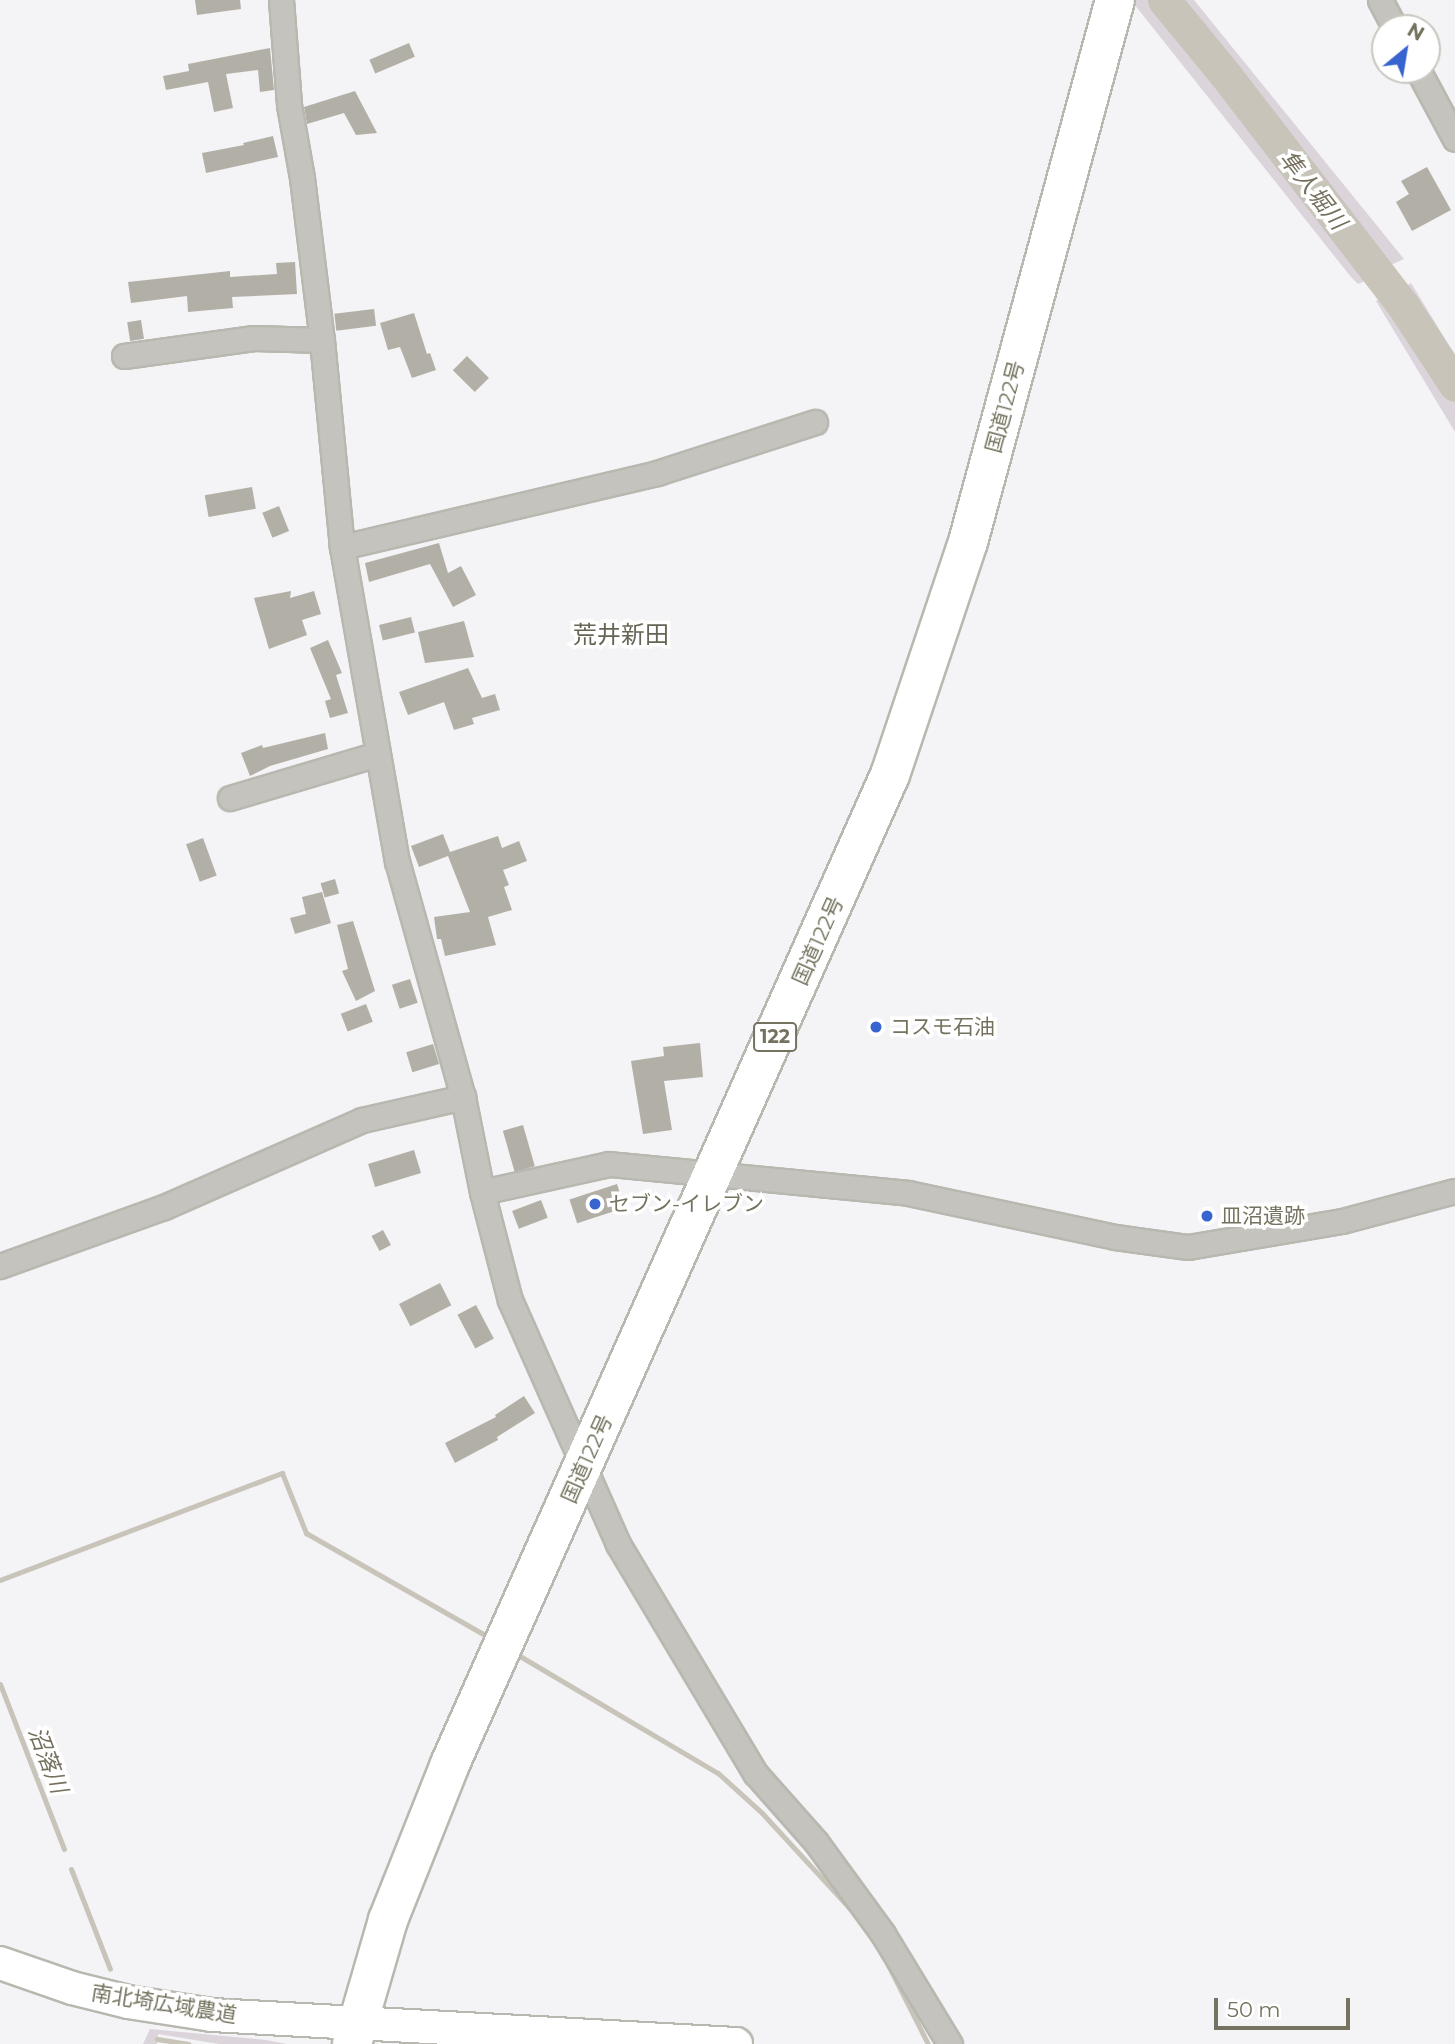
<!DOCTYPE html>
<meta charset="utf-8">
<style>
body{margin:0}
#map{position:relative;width:1455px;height:2044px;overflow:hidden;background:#f4f3f5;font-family:Montserrat,"Noto Sans JP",sans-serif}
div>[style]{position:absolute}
.green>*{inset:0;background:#dcd4db}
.stream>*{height:5px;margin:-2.5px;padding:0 2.5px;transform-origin:2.5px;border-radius:2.5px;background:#c8c4ba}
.river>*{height:33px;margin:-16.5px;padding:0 16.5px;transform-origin:16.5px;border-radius:16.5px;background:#c8c4ba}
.building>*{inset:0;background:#b2b0a6;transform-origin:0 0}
.roads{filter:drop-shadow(2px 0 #b8b8b0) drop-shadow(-2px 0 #b8b8b0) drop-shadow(0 2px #b8b8b0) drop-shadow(0 -2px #b8b8b0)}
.street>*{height:23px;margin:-11.5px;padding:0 11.5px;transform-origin:11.5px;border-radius:11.5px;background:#c4c3bd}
.secondary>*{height:32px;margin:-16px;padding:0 16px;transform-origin:16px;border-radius:16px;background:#fff}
.highway>*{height:38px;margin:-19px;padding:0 19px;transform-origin:19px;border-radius:19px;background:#fff}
.dots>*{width:19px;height:19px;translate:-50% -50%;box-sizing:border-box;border:4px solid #fff;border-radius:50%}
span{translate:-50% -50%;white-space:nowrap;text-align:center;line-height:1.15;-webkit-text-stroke:7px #fff;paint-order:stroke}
.shield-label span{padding:2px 5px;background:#fff;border:2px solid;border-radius:5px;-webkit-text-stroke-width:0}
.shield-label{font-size:19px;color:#75735f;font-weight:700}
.street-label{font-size:21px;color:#75735f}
.poi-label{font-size:21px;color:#75735f}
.left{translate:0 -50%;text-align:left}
.water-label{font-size:23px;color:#76705e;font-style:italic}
.quarter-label{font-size:24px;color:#666555}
.north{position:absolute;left:1371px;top:14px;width:70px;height:70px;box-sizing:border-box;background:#fff;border:2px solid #c8c7bf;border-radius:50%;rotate:30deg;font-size:19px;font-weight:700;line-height:28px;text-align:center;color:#75735f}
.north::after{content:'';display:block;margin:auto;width:24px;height:32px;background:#3864d0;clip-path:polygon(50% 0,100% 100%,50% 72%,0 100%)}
.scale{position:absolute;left:1214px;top:1998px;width:136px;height:32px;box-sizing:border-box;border:4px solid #75735f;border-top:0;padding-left:9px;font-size:21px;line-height:24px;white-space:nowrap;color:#75735f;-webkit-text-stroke:5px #fff;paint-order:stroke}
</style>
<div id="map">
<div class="green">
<i style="clip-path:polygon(1135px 0,1153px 0,1199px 52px,1372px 278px,1358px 284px,1351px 277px,1134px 4px)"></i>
<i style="clip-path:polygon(1174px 0,1194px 0,1404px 259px,1384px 268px)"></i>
<i style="clip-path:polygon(1411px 283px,1455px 355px,1455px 375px,1399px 290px)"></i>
<i style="clip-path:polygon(1387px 294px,1455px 396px,1455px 432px,1376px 301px)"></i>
<i style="clip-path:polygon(150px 2029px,266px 2040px,287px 2044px,219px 2044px,158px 2034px,157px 2044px,143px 2044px)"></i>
</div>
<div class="stream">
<i style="left:0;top:1580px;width:302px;rotate:-20.8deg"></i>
<i style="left:282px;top:1473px;width:65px;rotate:68.2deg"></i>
<i style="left:306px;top:1533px;width:212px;rotate:29.7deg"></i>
<i style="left:513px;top:1652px;width:238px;rotate:30.6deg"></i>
<i style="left:718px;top:1773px;width:59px;rotate:42.3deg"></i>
<i style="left:762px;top:1813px;width:137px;rotate:47.4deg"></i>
<i style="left:0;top:1684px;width:177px;rotate:68.8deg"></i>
<i style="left:71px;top:1869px;width:107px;rotate:68.7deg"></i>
<i style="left:863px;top:1925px;width:32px;rotate:55deg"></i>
<i style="left:881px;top:1951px;width:104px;rotate:63.2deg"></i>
<i style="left:157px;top:2039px;width:32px;rotate:9deg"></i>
</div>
<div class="river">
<i style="left:1164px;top:0;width:94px;rotate:50.6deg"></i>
<i style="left:1224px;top:73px;width:295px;rotate:52.4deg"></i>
<i style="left:1404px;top:307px;width:93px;rotate:56.8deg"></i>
</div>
<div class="building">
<i style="clip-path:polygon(195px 0,240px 0,241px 9px,197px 15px)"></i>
<i style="left:409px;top:43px;width:15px;height:43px;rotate:67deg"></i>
<i style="clip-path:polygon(270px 48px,274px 90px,260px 92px,258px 70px,226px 74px,233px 108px,214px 112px,208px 82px,166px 90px,163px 76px,189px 71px,188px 64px)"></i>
<i style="clip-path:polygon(355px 91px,377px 133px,356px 135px,344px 113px,307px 124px,304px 107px)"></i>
<i style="clip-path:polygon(273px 136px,278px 157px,206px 173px,202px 153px,244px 145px,243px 143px)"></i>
<i style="clip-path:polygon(1427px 167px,1451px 210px,1412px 231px,1396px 202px,1409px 194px,1401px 181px)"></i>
<i style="clip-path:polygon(295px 262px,297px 294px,232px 297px,233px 308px,188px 312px,187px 296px,131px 303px,128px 282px,230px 271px,230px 277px,277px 274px,276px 263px)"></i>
<i style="left:374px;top:309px;width:17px;height:40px;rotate:83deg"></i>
<i style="clip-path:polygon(414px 313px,427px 354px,430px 353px,436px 370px,412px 378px,400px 347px,388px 350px,380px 323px)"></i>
<i style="left:141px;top:320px;width:19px;height:14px;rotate:81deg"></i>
<i style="left:467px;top:356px;width:31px;height:20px;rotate:45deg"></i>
<i style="left:252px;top:487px;width:22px;height:48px;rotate:80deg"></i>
<i style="left:279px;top:506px;width:27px;height:18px;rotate:68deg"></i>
<i style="clip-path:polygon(439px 543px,448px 573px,461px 566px,476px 595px,453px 607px,430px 564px,369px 582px,365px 563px)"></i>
<i style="clip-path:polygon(291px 591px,290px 598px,314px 591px,321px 614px,302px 620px,307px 635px,269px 649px,254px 598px)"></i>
<i style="left:411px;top:617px;width:16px;height:33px;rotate:76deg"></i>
<i style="clip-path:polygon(464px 621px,474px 657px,425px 663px,418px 632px)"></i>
<i style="clip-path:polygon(328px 640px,342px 673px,336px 675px,348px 713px,330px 718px,325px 701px,331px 699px,310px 648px)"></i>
<i style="clip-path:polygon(468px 668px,482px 698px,495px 694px,500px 710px,472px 718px,474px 724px,454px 730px,444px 702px,408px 715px,399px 692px)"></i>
<i style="clip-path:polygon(325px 733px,328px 749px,270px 766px,250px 776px,241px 753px,262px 745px,263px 748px)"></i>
<i style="clip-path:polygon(443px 834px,450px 852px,498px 836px,502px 848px,519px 841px,527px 861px,503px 870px,509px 885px,504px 887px,512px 910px,488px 917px,496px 945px,445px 956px,441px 939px,437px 939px,434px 917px,470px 912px,448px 856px,419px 867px,411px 846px)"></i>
<i style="left:203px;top:838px;width:40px;height:18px;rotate:70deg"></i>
<i style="left:335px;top:879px;width:15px;height:15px;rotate:74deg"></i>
<i style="clip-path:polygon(322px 892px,331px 923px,295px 934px,290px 918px,306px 914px,302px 897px)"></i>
<i style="clip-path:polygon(353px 921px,375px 991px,356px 1001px,342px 971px,348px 969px,337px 925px)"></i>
<i style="left:410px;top:979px;width:25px;height:19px;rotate:72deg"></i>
<i style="left:366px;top:1004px;width:19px;height:27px;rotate:69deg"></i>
<i style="clip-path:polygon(700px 1043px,703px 1077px,664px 1081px,672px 1130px,643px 1134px,631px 1061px,664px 1056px,663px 1047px)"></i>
<i style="left:433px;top:1044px;width:21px;height:28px;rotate:73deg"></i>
<i style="left:523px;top:1125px;width:43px;height:21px;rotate:74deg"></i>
<i style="left:414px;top:1150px;width:24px;height:48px;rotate:73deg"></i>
<i style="left:617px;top:1184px;width:25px;height:50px;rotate:72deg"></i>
<i style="left:541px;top:1200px;width:19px;height:31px;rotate:69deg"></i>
<i style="left:383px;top:1230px;width:17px;height:13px;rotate:62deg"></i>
<i style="left:440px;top:1283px;width:25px;height:46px;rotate:63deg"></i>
<i style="left:476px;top:1305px;width:38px;height:21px;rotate:62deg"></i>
<i style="clip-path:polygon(524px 1396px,535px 1413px,497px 1437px,498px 1440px,455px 1463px,445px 1443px,496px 1417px,495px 1415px)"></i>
</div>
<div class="roads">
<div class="street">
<i style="left:281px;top:0;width:105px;rotate:85.6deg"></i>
<i style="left:289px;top:105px;width:74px;rotate:79.9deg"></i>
<i style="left:302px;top:178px;width:163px;rotate:83deg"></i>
<i style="left:322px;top:340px;width:208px;rotate:84.5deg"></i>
<i style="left:342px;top:547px;width:319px;rotate:80.1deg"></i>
<i style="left:397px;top:861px;width:245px;rotate:74.4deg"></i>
<i style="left:463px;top:1097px;width:97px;rotate:78.7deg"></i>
<i style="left:482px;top:1192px;width:112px;rotate:75.5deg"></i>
<i style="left:510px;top:1300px;width:267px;rotate:66.1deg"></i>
<i style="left:618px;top:1544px;width:267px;rotate:59.1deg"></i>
<i style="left:755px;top:1773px;width:92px;rotate:48.5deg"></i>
<i style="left:816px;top:1842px;width:114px;rotate:53.9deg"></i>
<i style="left:883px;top:1934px;width:129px;rotate:58.7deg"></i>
<i style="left:1380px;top:0;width:32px;rotate:62deg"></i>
<i style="left:1418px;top:70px;width:78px;rotate:61.8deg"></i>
<i style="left:124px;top:356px;width:131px;rotate:-7.9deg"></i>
<i style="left:254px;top:338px;width:68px;rotate:1.7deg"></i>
<i style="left:342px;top:547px;width:324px;rotate:-13.2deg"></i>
<i style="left:657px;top:473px;width:166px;rotate:-17.9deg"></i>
<i style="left:230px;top:798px;width:154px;rotate:-16.6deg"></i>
<i style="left:482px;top:1192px;width:130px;rotate:-12.4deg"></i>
<i style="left:609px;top:1164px;width:300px;rotate:5.5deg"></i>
<i style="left:908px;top:1193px;width:212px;rotate:12deg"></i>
<i style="left:1115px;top:1237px;width:74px;rotate:7.8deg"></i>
<i style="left:1188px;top:1247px;width:156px;rotate:-9.6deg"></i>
<i style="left:1342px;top:1221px;width:117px;rotate:-14.9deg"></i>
<i style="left:0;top:1266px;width:174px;rotate:-19.8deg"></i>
<i style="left:164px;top:1207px;width:216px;rotate:-23.7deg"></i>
<i style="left:362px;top:1120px;width:104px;rotate:-12.8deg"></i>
</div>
<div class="secondary">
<i style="left:0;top:1963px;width:76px;rotate:19.1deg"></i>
<i style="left:72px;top:1988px;width:58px;rotate:14deg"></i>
<i style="left:128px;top:2002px;width:85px;rotate:8.8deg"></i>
<i style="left:212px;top:2015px;width:525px;rotate:3.17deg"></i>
</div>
<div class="highway">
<i style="left:352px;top:2044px;width:129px;rotate:-73.8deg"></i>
<i style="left:388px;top:1920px;width:168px;rotate:-68.3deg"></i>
<i style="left:450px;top:1764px;width:1082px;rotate:-66.02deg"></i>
<i style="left:890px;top:775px;width:246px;rotate:-71.5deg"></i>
<i style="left:968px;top:542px;width:562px;rotate:-74.83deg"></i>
</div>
</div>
<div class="dots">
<i style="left:876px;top:1027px;background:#3864d0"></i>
<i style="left:595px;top:1204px;background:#3864d0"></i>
<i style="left:1207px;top:1216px;background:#3864d0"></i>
</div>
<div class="shield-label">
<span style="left:775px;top:1037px">122</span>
</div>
<div class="street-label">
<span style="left:1005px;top:407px;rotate:-75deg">国道122号</span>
<span style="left:818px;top:941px;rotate:-66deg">国道122号</span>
<span style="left:587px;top:1459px;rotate:-66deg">国道122号</span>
<span style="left:164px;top:2004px;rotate:9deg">南北埼広域農道</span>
</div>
<div class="poi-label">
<span class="left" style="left:890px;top:1027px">コスモ石油</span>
<span class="left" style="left:609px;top:1204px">セブン-イレブン</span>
<span class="left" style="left:1221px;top:1216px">皿沼遺跡</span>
</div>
<div class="water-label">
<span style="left:1313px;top:190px;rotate:52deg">隼人堀川</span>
<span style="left:48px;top:1760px;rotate:69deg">沼落川</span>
</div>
<div class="quarter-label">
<span style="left:621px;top:635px">荒井新田</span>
</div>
<div class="north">N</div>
<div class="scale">50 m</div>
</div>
